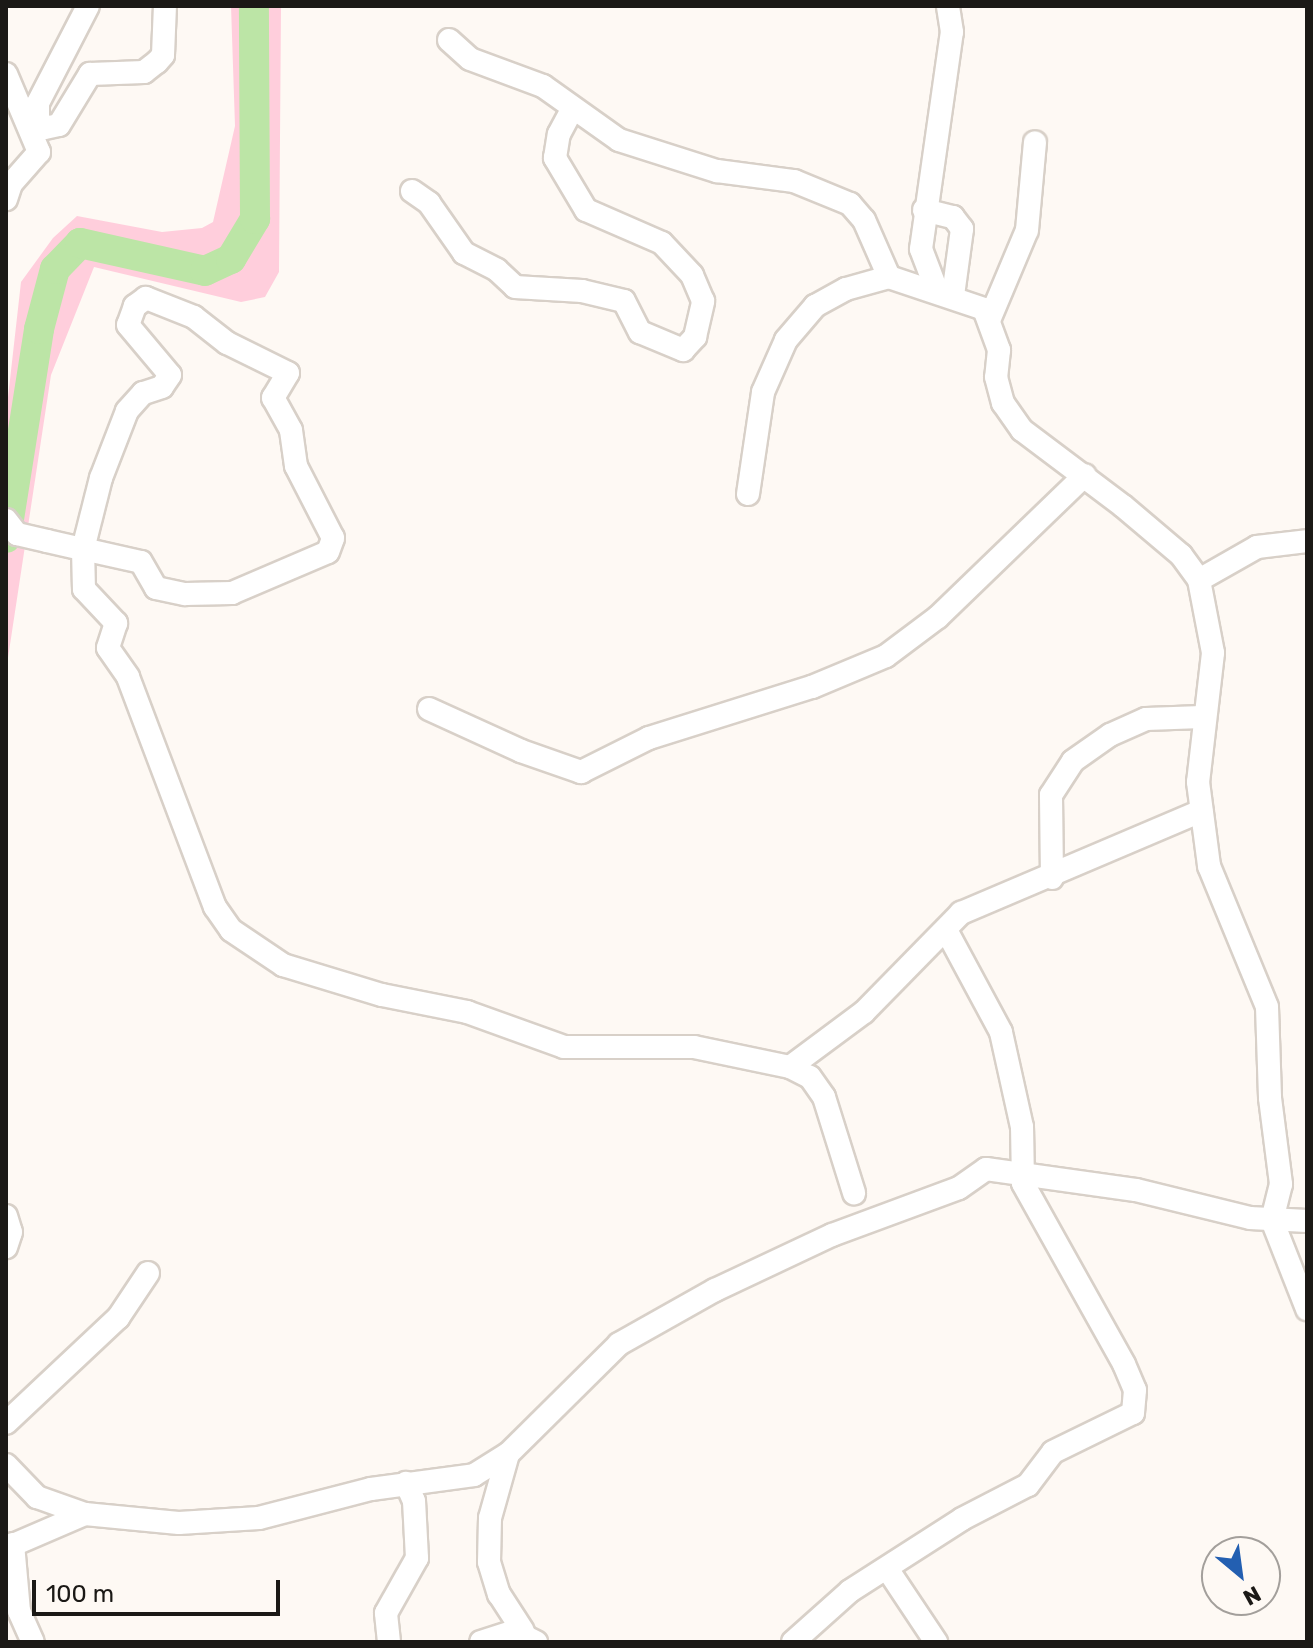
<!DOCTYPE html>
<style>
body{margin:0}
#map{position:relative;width:1313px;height:1648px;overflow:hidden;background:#fef9f4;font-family:Rubik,sans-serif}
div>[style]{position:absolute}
.green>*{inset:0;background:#ffcedc}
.river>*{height:30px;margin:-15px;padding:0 15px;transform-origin:15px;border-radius:15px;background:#bce5a6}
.roads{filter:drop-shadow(2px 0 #d8d0c8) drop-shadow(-2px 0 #d8d0c8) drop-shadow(0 2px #d8d0c8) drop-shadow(0 -2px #d8d0c8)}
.minor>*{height:22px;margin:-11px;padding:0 11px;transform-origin:11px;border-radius:11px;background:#fff}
span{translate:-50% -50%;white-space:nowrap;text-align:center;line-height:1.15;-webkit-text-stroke:6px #fef9f4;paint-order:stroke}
.frame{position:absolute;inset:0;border:8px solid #1b1916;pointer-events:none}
.north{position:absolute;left:1201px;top:1536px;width:80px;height:80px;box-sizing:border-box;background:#fef9f4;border:2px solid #a39f9b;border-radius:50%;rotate:151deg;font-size:22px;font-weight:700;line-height:32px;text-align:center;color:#1b1916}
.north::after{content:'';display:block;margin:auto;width:28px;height:36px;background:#235fb1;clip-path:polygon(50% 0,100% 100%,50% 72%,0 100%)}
.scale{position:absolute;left:32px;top:1580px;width:248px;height:36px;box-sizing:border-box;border:4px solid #1b1916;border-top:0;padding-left:10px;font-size:24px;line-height:28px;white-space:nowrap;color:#1b1916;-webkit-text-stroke:6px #fef9f4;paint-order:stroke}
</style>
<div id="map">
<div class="green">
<i style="clip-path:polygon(231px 6px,281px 6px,279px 272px,265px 297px,241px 302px,94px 267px,51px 375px,6px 671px,6px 415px,21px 282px,53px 238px,77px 216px,162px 232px,202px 228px,213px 222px,235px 126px)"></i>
</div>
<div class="river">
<i style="left:6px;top:538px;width:212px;rotate:-81deg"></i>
<i style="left:39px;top:329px;width:62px;rotate:-75.1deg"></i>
<i style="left:55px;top:269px;width:36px;rotate:-46deg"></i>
<i style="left:80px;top:243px;width:128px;rotate:12.6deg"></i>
<i style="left:205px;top:271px;width:29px;rotate:-25deg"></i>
<i style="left:231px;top:259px;width:47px;rotate:-59deg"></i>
<i style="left:255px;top:219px;width:213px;rotate:-90.3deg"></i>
</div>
<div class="roads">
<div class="minor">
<i style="left:88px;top:6px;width:109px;rotate:117.3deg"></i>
<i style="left:38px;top:103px;width:16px;rotate:90deg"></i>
<i style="left:38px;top:119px;width:11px;rotate:52deg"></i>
<i style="left:45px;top:128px;width:14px;rotate:-12deg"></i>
<i style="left:59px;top:125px;width:60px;rotate:-58.7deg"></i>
<i style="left:90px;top:74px;width:54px;rotate:-2.1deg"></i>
<i style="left:144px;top:72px;width:16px;rotate:-38deg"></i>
<i style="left:157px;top:62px;width:9px;rotate:-49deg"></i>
<i style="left:163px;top:55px;width:49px;rotate:-87.7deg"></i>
<i style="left:449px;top:40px;width:28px;rotate:42deg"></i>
<i style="left:470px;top:59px;width:78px;rotate:20.3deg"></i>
<i style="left:543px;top:86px;width:93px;rotate:35.4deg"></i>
<i style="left:619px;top:140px;width:103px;rotate:17.6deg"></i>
<i style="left:717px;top:171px;width:78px;rotate:7.4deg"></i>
<i style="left:794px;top:181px;width:61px;rotate:22.3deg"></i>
<i style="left:850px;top:204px;width:21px;rotate:49deg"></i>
<i style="left:864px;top:220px;width:62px;rotate:66.3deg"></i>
<i style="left:889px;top:277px;width:100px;rotate:18.6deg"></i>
<i style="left:984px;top:309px;width:44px;rotate:69.9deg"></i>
<i style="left:999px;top:350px;width:27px;rotate:96deg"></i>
<i style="left:996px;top:377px;width:27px;rotate:75deg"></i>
<i style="left:1003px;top:403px;width:33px;rotate:55deg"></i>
<i style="left:1022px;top:430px;width:126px;rotate:37deg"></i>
<i style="left:1123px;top:506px;width:76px;rotate:40.2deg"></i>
<i style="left:1181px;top:555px;width:31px;rotate:54deg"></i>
<i style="left:1199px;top:580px;width:74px;rotate:79.1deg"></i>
<i style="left:1213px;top:653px;width:130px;rotate:96.6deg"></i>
<i style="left:1198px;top:782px;width:85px;rotate:82.5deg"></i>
<i style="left:1209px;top:866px;width:152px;rotate:67.6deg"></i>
<i style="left:1267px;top:1007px;width:91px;rotate:88.1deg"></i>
<i style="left:1270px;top:1098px;width:87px;rotate:82.7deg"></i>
<i style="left:1281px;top:1184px;width:37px;rotate:104deg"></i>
<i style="left:1272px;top:1220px;width:96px;rotate:68.5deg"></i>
<i style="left:6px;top:74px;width:85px;rotate:67.1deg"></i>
<i style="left:39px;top:152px;width:43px;rotate:131.2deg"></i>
<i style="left:11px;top:184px;width:16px;rotate:108deg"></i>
<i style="left:412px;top:191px;width:21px;rotate:35deg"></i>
<i style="left:429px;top:203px;width:61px;rotate:55deg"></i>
<i style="left:464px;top:253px;width:37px;rotate:27deg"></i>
<i style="left:497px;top:270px;width:25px;rotate:43deg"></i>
<i style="left:515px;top:287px;width:67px;rotate:3.4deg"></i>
<i style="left:582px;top:291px;width:43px;rotate:13.4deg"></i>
<i style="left:624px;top:301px;width:35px;rotate:63deg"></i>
<i style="left:640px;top:332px;width:47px;rotate:22.7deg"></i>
<i style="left:683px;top:350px;width:18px;rotate:-47deg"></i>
<i style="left:695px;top:337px;width:37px;rotate:-77deg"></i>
<i style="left:703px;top:301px;width:28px;rotate:-113deg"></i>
<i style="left:692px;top:275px;width:44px;rotate:-133.2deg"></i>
<i style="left:662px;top:243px;width:83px;rotate:-156.5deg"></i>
<i style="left:586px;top:210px;width:61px;rotate:-120.8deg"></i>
<i style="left:555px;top:158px;width:24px;rotate:-81deg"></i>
<i style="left:559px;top:134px;width:26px;rotate:-62deg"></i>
<i style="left:924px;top:210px;width:30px;rotate:14deg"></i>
<i style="left:953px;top:217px;width:15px;rotate:53deg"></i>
<i style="left:962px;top:229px;width:68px;rotate:97.7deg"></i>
<i style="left:937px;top:291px;width:45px;rotate:-110.9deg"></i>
<i style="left:921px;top:249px;width:219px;rotate:-81.9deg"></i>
<i style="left:952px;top:32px;width:26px;rotate:-99deg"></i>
<i style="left:990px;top:318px;width:95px;rotate:-67.2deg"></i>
<i style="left:1027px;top:230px;width:88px;rotate:-84.8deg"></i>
<i style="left:748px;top:494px;width:103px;rotate:-81.6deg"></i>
<i style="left:763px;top:392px;width:57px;rotate:-66.1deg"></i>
<i style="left:786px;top:340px;width:45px;rotate:-49.5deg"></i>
<i style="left:815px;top:306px;width:35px;rotate:-29deg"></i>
<i style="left:846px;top:289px;width:45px;rotate:-15.6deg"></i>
<i style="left:6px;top:520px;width:18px;rotate:52deg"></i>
<i style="left:17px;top:534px;width:31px;rotate:13deg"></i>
<i style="left:47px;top:541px;width:37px;rotate:13deg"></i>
<i style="left:83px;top:549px;width:59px;rotate:12.6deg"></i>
<i style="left:141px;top:562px;width:30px;rotate:60deg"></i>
<i style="left:156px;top:588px;width:30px;rotate:12deg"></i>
<i style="left:185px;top:594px;width:47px;rotate:-1.2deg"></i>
<i style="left:232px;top:593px;width:104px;rotate:-23.1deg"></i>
<i style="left:328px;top:552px;width:15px;rotate:-70deg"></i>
<i style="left:333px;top:538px;width:81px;rotate:-117.2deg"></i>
<i style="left:296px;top:466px;width:36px;rotate:-98deg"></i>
<i style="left:291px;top:430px;width:37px;rotate:-119deg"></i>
<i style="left:273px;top:398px;width:29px;rotate:-59deg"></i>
<i style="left:288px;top:373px;width:68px;rotate:-153.8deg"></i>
<i style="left:227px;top:343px;width:42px;rotate:-141.8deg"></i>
<i style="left:194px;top:317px;width:52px;rotate:-158.4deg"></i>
<i style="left:146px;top:298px;width:14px;rotate:144deg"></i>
<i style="left:135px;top:306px;width:20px;rotate:110deg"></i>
<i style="left:128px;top:325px;width:65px;rotate:50deg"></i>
<i style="left:170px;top:375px;width:14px;rotate:124deg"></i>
<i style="left:162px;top:387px;width:20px;rotate:162deg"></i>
<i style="left:143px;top:393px;width:24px;rotate:132deg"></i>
<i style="left:127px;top:411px;width:72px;rotate:111.2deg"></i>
<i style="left:101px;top:478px;width:73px;rotate:104.2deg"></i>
<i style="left:83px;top:549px;width:40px;rotate:88.6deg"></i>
<i style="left:84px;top:589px;width:47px;rotate:46.7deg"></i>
<i style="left:116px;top:623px;width:26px;rotate:108deg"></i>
<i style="left:108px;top:648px;width:35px;rotate:55deg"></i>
<i style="left:128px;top:677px;width:246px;rotate:69.3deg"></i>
<i style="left:215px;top:907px;width:28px;rotate:55deg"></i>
<i style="left:231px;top:930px;width:63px;rotate:33.9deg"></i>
<i style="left:283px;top:965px;width:103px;rotate:16.9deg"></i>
<i style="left:382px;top:995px;width:87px;rotate:11.3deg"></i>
<i style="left:467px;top:1012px;width:103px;rotate:19.8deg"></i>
<i style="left:564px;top:1047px;width:130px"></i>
<i style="left:694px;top:1047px;width:98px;rotate:11.8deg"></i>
<i style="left:790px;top:1067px;width:22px;rotate:27deg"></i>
<i style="left:810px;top:1077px;width:24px;rotate:55deg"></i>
<i style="left:824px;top:1097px;width:101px;rotate:72.6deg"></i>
<i style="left:1199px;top:580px;width:67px;rotate:-29.6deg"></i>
<i style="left:1257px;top:547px;width:50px;rotate:-6.8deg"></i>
<i style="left:429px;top:709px;width:101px;rotate:24.5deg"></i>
<i style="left:521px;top:751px;width:64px;rotate:19.3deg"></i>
<i style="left:581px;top:772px;width:76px;rotate:-26.6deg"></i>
<i style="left:649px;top:738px;width:171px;rotate:-17.4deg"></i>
<i style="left:812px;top:687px;width:80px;rotate:-22.7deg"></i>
<i style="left:886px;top:656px;width:65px;rotate:-36.9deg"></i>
<i style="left:938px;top:617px;width:204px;rotate:-44deg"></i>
<i style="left:1052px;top:878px;width:83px;rotate:-90.7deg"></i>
<i style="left:1051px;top:795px;width:40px;rotate:-57.1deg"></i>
<i style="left:1073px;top:761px;width:45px;rotate:-35.1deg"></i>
<i style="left:1110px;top:735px;width:39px;rotate:-24deg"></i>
<i style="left:1146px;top:719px;width:56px;rotate:-2deg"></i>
<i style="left:790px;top:1067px;width:92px;rotate:-36.6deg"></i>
<i style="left:864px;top:1012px;width:139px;rotate:-45.6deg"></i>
<i style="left:961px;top:913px;width:261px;rotate:-23deg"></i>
<i style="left:6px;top:1216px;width:17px;rotate:73deg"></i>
<i style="left:11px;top:1232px;width:16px;rotate:108deg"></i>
<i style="left:6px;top:1423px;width:154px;rotate:-43.2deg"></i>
<i style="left:118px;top:1318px;width:54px;rotate:-56.3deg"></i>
<i style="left:508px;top:1454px;width:66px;rotate:105.7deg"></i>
<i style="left:490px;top:1518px;width:44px;rotate:91.3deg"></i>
<i style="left:489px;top:1562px;width:34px;rotate:73deg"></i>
<i style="left:499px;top:1594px;width:44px;rotate:57deg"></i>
<i style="left:6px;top:1465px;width:45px;rotate:45.9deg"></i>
<i style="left:37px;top:1497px;width:51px;rotate:19.5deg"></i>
<i style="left:85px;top:1514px;width:94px;rotate:5.5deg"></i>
<i style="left:179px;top:1523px;width:80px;rotate:-3.6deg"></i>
<i style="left:259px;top:1518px;width:116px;rotate:-14.5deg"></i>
<i style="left:371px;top:1489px;width:104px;rotate:-7.7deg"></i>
<i style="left:474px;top:1475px;width:40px;rotate:-32deg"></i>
<i style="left:508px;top:1454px;width:156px;rotate:-44.7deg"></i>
<i style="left:619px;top:1344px;width:110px;rotate:-29.4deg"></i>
<i style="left:715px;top:1290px;width:129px;rotate:-25.2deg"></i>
<i style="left:832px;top:1235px;width:135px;rotate:-20.3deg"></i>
<i style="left:959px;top:1188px;width:33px;rotate:-35deg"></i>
<i style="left:986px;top:1169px;width:151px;rotate:8deg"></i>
<i style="left:1136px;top:1190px;width:117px;rotate:13.8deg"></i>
<i style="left:1250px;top:1218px;width:57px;rotate:3deg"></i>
<i style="left:13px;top:1544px;width:67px;rotate:84.9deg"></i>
<i style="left:19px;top:1611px;width:34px;rotate:66deg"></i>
<i style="left:6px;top:1548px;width:86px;rotate:-23.3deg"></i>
<i style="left:888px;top:1570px;width:87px;rotate:56.3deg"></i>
<i style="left:389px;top:1642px;width:29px;rotate:-96deg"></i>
<i style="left:386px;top:1613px;width:63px;rotate:-60.6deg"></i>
<i style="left:417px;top:1558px;width:57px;rotate:-93deg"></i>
<i style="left:414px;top:1501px;width:20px;rotate:-114deg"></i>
<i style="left:481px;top:1642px;width:35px;rotate:-18deg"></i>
<i style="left:514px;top:1631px;width:25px;rotate:27deg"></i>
<i style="left:793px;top:1642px;width:76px;rotate:-41.8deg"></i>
<i style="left:850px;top:1591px;width:133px;rotate:-32.7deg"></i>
<i style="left:962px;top:1519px;width:74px;rotate:-27.3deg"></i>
<i style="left:1028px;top:1485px;width:41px;rotate:-52.9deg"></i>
<i style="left:1053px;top:1452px;width:89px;rotate:-26deg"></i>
<i style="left:1133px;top:1413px;width:23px;rotate:-85deg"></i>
<i style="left:1135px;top:1390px;width:28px;rotate:-113deg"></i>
<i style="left:1124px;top:1364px;width:207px;rotate:-119.2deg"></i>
<i style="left:1023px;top:1183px;width:56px;rotate:-91deg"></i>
<i style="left:1022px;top:1127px;width:97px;rotate:-102.5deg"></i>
<i style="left:1001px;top:1032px;width:116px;rotate:-118.3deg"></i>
</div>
</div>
<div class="frame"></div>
<div class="north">N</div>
<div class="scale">100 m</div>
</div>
